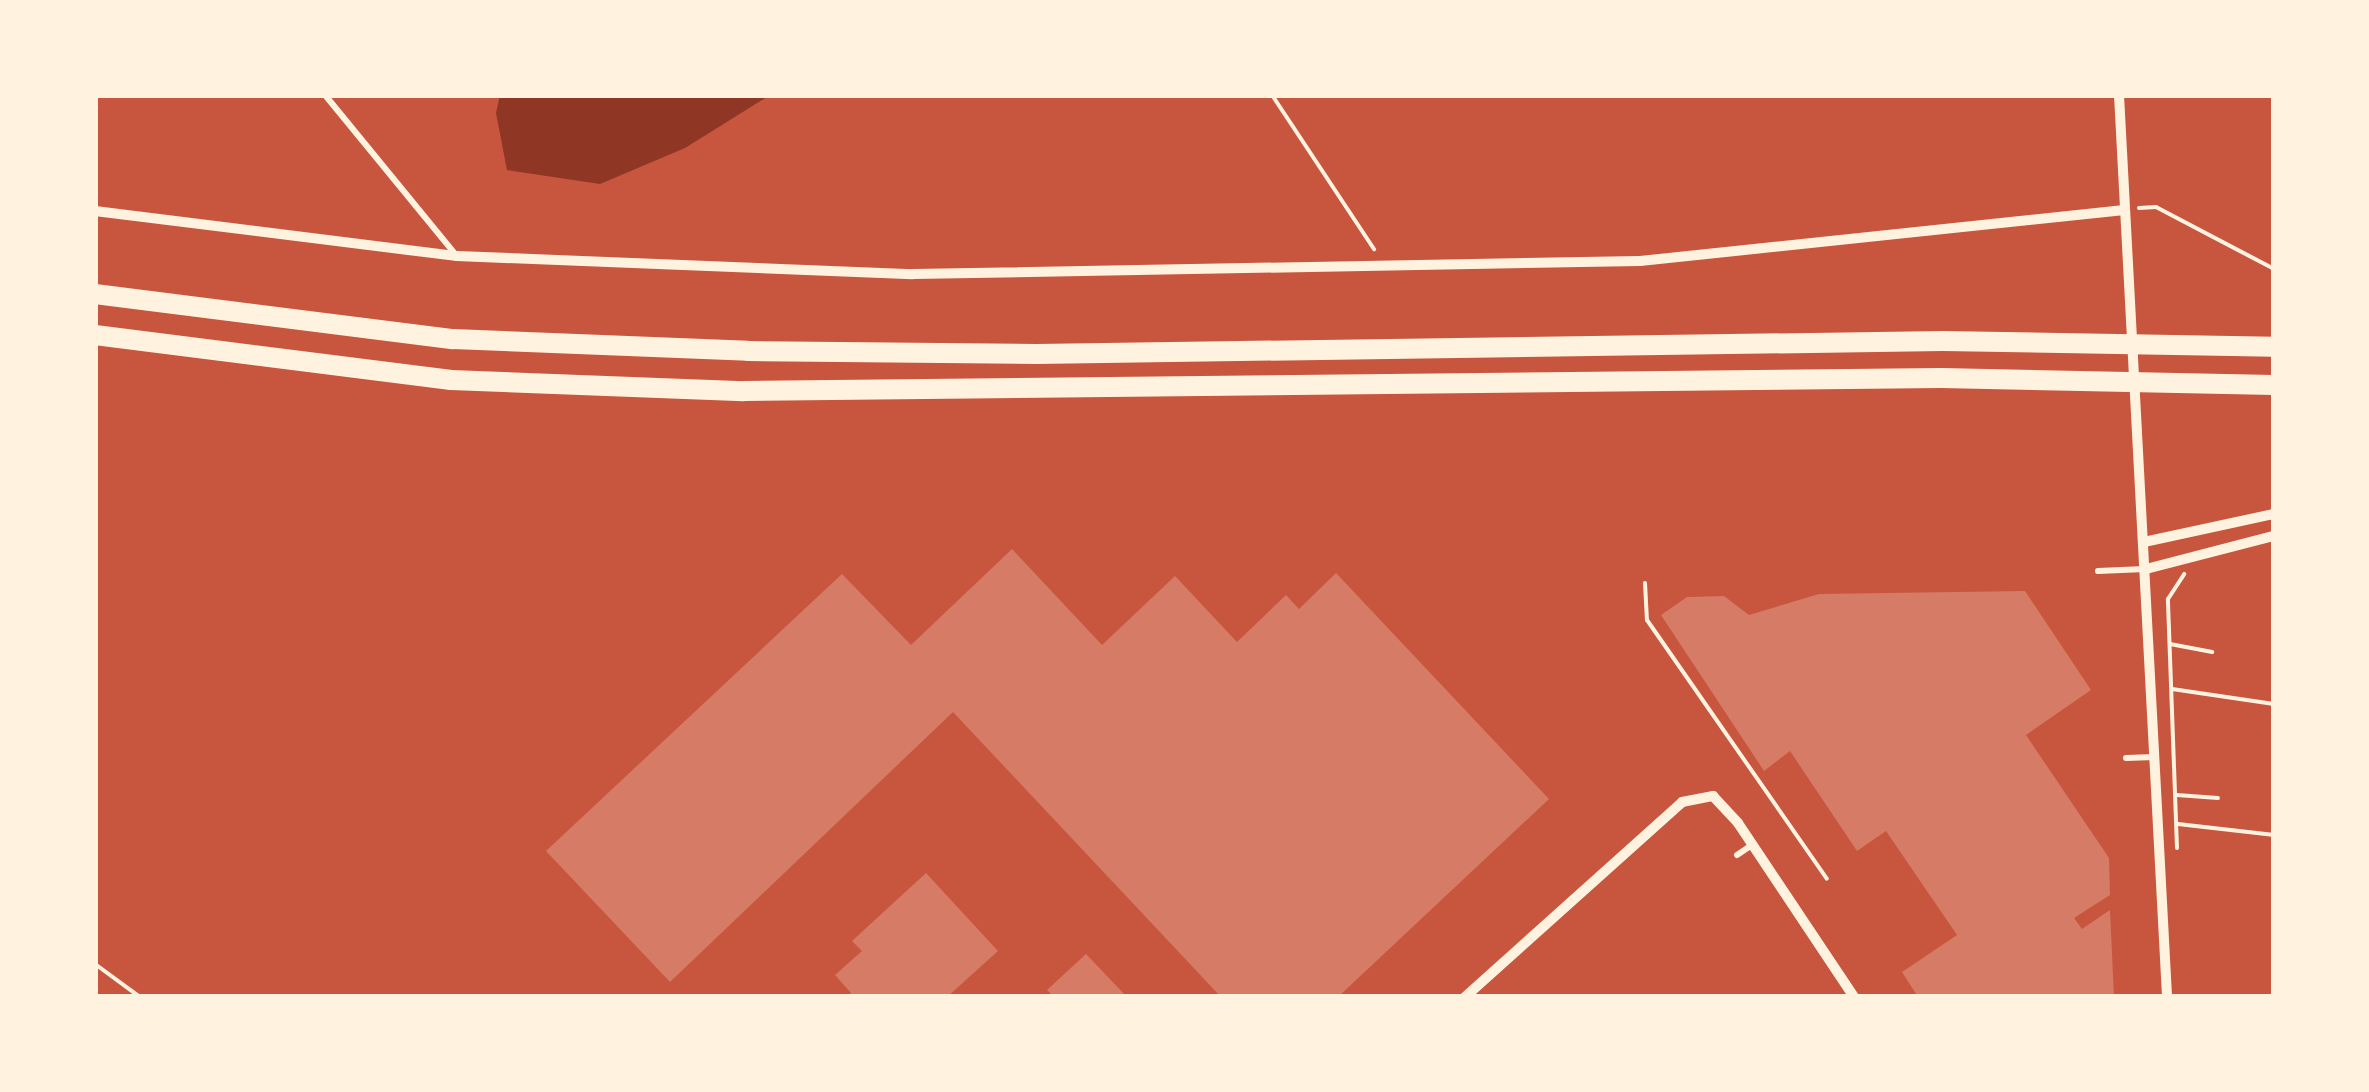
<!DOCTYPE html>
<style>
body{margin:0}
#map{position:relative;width:2369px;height:1092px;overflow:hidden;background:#c8553d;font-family:Lora,serif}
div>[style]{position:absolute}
.water>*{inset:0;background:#8f3625}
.building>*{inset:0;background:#d67c66}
.path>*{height:4px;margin:-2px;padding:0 2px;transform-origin:2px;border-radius:2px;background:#fff3e0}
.service>*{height:6px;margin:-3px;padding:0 3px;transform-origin:3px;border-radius:3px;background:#fff3e0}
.minor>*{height:10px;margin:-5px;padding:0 5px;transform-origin:5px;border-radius:5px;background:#fff3e0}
.motorway>*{height:20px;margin:-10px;padding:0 10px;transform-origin:10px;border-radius:10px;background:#fff3e0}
span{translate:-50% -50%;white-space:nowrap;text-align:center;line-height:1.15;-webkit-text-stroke:10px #fff3e0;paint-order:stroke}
.frame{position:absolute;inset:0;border:98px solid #fff3e0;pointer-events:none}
</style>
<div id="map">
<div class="water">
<i style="clip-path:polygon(500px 95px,770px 95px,685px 148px,600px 184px,507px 170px,496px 113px)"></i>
</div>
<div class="building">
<i style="clip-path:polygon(1012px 549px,1102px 645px,1175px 576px,1237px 642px,1286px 595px,1299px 609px,1336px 573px,1549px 799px,1338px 997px,1221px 997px,953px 712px,670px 982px,546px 851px,842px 574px,911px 645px)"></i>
<i style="clip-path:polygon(2025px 591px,2091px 690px,2026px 735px,2109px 858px,2110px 895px,2074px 918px,2082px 929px,2110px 910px,2114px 997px,1918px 997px,1902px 972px,1957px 935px,1886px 831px,1857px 851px,1790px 751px,1764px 771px,1661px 615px,1687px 597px,1724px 596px,1749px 615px,1819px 594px)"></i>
<i style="clip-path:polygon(926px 873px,998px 951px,947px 997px,847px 997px,851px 993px,835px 975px,862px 951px,852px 941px)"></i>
<i style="clip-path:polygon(1086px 954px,1127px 997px,1054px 997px,1047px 990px)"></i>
</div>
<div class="path">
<i style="left:1272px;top:95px;width:185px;rotate:56.5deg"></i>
<i style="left:2139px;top:208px;width:17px;rotate:-3deg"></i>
<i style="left:2156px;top:207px;width:133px;rotate:27.7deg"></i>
<i style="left:1645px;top:583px;width:37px;rotate:87deg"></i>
<i style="left:1647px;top:620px;width:315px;rotate:55.2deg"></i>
<i style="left:2170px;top:644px;width:43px;rotate:10.8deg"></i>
<i style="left:2172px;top:689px;width:103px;rotate:8.4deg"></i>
<i style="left:2177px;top:795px;width:41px;rotate:4.2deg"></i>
<i style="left:2178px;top:824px;width:97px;rotate:6.5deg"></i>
<i style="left:2177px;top:848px;width:249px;rotate:-92.1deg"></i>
<i style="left:2168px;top:599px;width:30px;rotate:-57deg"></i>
<i style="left:95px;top:964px;width:56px;rotate:36.3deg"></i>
</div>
<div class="service">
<i style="left:325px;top:95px;width:207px;rotate:50.7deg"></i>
<i style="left:2098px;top:571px;width:47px;rotate:-2.4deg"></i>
<i style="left:2126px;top:758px;width:29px;rotate:-2deg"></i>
<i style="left:1737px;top:855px;width:18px;rotate:-34deg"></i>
</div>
<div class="minor">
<i style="left:2119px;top:95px;width:903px;rotate:86.95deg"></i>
<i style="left:95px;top:211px;width:365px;rotate:7.1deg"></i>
<i style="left:457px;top:256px;width:456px;rotate:2.3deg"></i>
<i style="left:913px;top:274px;width:727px;rotate:-1.02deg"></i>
<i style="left:1640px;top:261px;width:487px;rotate:-6deg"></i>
<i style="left:2144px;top:542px;width:133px;rotate:-12.2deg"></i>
<i style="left:2146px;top:569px;width:132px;rotate:-14.5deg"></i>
<i style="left:1465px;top:997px;width:292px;rotate:-41.9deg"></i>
<i style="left:1682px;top:802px;width:32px;rotate:-11deg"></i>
<i style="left:1713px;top:796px;width:37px;rotate:47deg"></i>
<i style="left:1738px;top:823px;width:209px;rotate:56.3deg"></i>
</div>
<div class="motorway">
<i style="left:95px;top:294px;width:361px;rotate:7.2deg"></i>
<i style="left:453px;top:339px;width:295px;rotate:2.3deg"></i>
<i style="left:748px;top:351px;width:288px;rotate:0.6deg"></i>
<i style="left:1036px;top:354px;width:907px;rotate:-0.82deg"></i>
<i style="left:1943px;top:341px;width:331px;rotate:1deg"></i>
<i style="left:95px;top:335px;width:359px;rotate:7.2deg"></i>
<i style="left:451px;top:380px;width:293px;rotate:2.2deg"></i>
<i style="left:744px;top:391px;width:1197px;rotate:-0.62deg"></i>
<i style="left:1941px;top:378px;width:333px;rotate:1.2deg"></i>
</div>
<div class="frame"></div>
</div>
